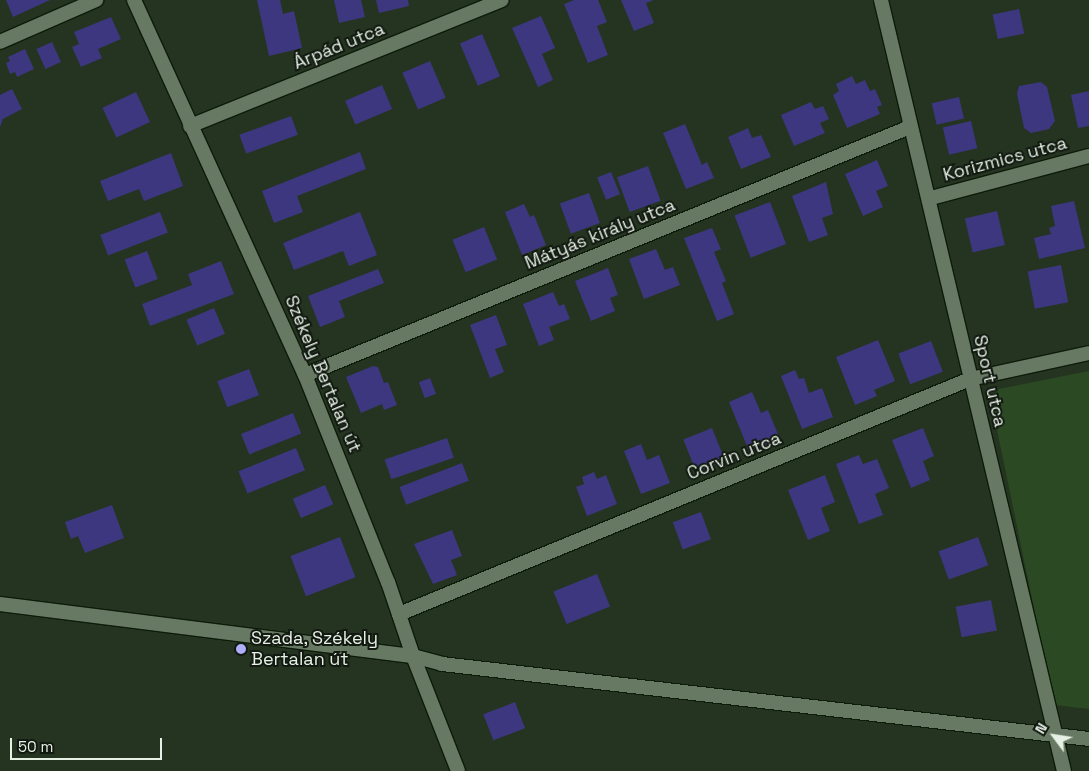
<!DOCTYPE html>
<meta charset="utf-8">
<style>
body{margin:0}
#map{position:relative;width:1089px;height:771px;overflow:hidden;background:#243420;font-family:"Space Grotesk",sans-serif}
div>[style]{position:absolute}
.green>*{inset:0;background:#2b4922}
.building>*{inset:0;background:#3d377f;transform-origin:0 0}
.roads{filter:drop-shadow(1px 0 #0d1b09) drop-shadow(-1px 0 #0d1b09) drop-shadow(0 1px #0d1b09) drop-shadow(0 -1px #0d1b09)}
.minor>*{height:14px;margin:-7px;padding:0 7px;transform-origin:7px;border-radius:7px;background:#687963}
.tertiary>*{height:14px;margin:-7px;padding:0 7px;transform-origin:7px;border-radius:7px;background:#687963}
.dots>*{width:14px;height:14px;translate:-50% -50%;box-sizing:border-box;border:2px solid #121911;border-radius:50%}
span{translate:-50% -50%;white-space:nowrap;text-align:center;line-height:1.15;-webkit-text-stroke:4px #121911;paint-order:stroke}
.street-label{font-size:18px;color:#e6f0e4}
.poi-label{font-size:18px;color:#e6f0e4}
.left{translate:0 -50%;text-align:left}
.north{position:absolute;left:1029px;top:711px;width:50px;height:50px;-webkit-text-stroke:4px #121911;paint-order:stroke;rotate:301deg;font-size:14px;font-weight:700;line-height:20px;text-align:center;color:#e6f0e4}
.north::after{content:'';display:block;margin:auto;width:18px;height:22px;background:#e6f0e4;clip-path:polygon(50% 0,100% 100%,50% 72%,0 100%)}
.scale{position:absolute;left:10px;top:738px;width:152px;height:22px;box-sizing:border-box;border:2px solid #e6f0e4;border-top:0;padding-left:6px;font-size:15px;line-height:18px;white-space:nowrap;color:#e6f0e4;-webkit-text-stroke:4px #121911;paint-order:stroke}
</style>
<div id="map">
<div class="green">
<i style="clip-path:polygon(1089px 371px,1089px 709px,1054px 705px,989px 391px)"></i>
</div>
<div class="building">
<i style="clip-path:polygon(6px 0,50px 0,13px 17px)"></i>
<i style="clip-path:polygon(257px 0,280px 0,283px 14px,294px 11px,302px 48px,269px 56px)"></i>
<i style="clip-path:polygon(334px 0,361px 0,365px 17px,339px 23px)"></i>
<i style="clip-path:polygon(376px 0,408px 0,409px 6px,379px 13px)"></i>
<i style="clip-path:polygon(574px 0,598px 0,607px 22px,597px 26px,608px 55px,588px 63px,564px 4px)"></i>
<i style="clip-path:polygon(621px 0,654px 0,646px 3px,654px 23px,634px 31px)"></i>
<i style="left:1019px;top:9px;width:25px;height:27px;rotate:78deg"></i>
<i style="clip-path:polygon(541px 16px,555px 48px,542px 54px,553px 80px,538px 87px,512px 28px)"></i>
<i style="clip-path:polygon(111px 17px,121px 39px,98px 49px,102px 58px,81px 67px,72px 47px,79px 44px,74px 32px)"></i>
<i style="left:482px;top:34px;width:46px;height:24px;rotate:67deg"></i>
<i style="left:52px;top:42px;width:22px;height:17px;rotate:66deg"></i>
<i style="clip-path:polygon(25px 49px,34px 69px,17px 77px,15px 72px,10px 74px,6px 63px,10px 61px,8px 57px)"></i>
<i style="left:430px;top:61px;width:40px;height:30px;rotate:67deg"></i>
<i style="clip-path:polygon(852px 76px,856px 84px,865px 80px,870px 91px,875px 89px,882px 105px,877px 107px,880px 114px,847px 128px,833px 95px,839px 91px,836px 84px)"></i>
<i style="clip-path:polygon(1041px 82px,1047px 87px,1055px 121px,1049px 129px,1031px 133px,1024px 128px,1017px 94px,1019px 86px)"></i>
<i style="left:382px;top:85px;width:26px;height:40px;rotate:67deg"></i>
<i style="clip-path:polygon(12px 89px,22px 109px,3px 119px,0 127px,0 95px)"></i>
<i style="clip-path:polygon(1089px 91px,1089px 126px,1078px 128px,1071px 95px)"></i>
<i style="left:136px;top:92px;width:33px;height:37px;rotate:65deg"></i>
<i style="left:959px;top:97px;width:22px;height:28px;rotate:77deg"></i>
<i style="clip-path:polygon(811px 102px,815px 109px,823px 106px,829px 119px,820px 123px,825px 133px,794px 146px,781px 115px)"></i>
<i style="left:291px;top:116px;width:20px;height:55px;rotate:70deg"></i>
<i style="left:971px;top:121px;width:28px;height:29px;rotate:77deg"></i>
<i style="clip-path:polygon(685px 124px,702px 165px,707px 162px,714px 178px,686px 189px,663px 133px)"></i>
<i style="clip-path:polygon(748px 128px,752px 138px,761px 135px,771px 157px,741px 169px,728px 137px)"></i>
<i style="clip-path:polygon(360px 152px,366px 169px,297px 196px,303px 212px,274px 223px,262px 191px)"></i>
<i style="clip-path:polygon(171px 153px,183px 186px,144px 201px,139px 189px,108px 201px,100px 181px)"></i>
<i style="clip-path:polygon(877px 160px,888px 186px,876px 191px,883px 207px,863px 216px,845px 174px)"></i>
<i style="left:648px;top:166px;width:37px;height:33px;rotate:70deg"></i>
<i style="left:611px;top:172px;width:24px;height:15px;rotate:68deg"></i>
<i style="clip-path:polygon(826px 182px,833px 214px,822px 218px,828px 235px,809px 242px,792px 196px)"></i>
<i style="left:589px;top:193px;width:32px;height:31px;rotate:70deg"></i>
<i style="clip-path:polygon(1074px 201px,1085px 248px,1039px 259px,1034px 238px,1051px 234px,1049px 228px,1055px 226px,1051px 206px)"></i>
<i style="left:770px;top:202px;width:45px;height:38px;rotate:69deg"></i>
<i style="clip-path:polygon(524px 204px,530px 217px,534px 215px,546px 245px,522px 255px,505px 212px)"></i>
<i style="left:997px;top:211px;width:35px;height:33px;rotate:77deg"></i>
<i style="left:160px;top:212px;width:22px;height:64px;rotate:69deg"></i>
<i style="clip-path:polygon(360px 212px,377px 255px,349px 266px,343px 251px,294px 270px,283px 243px)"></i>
<i style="left:484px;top:227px;width:35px;height:34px;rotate:68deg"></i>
<i style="clip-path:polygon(712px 228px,721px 249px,714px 252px,726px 281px,722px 283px,734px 314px,717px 321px,684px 238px)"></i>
<i style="clip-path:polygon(656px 249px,665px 270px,673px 267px,680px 285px,644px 299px,629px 259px)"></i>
<i style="left:147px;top:251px;width:30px;height:24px;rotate:69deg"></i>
<i style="clip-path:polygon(221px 261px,234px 294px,150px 326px,142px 304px,192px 285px,188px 274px)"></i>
<i style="left:1061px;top:265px;width:38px;height:34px;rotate:79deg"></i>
<i style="clip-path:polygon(608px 268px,618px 295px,610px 298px,615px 311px,591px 321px,575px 281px)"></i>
<i style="clip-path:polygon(378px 269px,384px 283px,339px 301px,345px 317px,320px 327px,308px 296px)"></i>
<i style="clip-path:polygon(553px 292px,559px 306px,564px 304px,570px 319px,549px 327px,554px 340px,539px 346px,523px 304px)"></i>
<i style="left:214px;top:308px;width:28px;height:30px;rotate:67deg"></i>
<i style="clip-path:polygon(496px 315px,507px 345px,495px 349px,504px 372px,490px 378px,470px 325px)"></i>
<i style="clip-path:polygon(878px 340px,895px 381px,874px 390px,877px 396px,855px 405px,836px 357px)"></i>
<i style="left:931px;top:341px;width:33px;height:35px;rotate:69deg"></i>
<i style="clip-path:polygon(373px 366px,378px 367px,384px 383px,388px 382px,397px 405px,384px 410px,382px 404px,361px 413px,346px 377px)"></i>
<i style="left:249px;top:369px;width:28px;height:34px;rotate:69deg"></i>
<i style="clip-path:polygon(795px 370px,799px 379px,804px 378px,809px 393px,822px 388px,833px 417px,802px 429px,781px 376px)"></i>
<i style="left:430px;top:378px;width:17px;height:12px;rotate:69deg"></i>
<i style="clip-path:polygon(752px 392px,761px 413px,768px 410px,780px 439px,749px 451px,729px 402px)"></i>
<i style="left:293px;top:413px;width:22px;height:56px;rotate:68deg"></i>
<i style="left:712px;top:428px;width:35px;height:31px;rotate:68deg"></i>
<i style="clip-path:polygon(923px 428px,934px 456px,923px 461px,930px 480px,911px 488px,892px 440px)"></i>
<i style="left:447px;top:438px;width:21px;height:66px;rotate:71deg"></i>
<i style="clip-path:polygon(641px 444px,647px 460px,659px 455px,670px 483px,641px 494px,624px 451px)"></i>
<i style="left:296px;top:448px;width:24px;height:62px;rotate:68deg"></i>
<i style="clip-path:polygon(859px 455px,863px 464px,877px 459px,889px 488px,875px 494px,883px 515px,859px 524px,836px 464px)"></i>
<i style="left:462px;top:463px;width:19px;height:67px;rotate:69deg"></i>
<i style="clip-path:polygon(594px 472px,597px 479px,606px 475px,617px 504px,587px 516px,576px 487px,584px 484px,582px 477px)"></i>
<i style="clip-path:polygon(825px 475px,835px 502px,821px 508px,830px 531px,808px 540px,788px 490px)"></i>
<i style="left:325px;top:485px;width:21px;height:35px;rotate:67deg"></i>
<i style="clip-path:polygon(112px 505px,124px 538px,85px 553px,78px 536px,71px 539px,65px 522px)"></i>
<i style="left:701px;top:512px;width:29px;height:30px;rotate:70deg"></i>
<i style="clip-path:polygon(452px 530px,462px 556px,451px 560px,457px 575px,433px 584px,414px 544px)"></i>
<i style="left:340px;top:537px;width:43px;height:53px;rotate:69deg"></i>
<i style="left:978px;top:537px;width:30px;height:42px;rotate:70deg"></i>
<i style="left:597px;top:574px;width:35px;height:47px;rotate:68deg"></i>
<i style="left:991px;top:600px;width:31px;height:36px;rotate:79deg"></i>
<i style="left:515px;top:702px;width:28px;height:34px;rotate:69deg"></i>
</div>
<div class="roads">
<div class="minor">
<i style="left:134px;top:0;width:412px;rotate:65.5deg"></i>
<i style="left:305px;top:375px;width:223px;rotate:68.2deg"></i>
<i style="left:388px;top:582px;width:78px;rotate:71.3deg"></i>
<i style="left:413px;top:656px;width:30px;rotate:15deg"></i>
<i style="left:442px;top:664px;width:651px;rotate:6.61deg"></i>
<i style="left:881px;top:0;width:792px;rotate:76.65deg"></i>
<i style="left:0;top:42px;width:105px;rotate:-23.6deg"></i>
<i style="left:190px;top:126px;width:336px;rotate:-22deg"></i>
<i style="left:931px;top:198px;width:163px;rotate:-14.9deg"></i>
<i style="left:305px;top:375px;width:654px;rotate:-22.29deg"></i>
<i style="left:399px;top:614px;width:617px;rotate:-22.37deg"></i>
<i style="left:970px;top:379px;width:122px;rotate:-12.3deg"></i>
</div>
<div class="tertiary">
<i style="left:0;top:604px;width:416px;rotate:7.2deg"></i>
<i style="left:413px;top:656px;width:123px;rotate:68.6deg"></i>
</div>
</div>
<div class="dots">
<i style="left:241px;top:649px;background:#aeaefa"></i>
</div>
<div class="street-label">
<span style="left:339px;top:46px;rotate:-22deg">Árpád utca</span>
<span style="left:1005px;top:159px;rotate:-15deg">Korizmics utca</span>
<span style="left:600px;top:234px;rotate:-22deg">Mátyás király utca</span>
<span style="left:323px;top:374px;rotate:67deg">Székely Bertalan út</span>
<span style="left:990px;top:381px;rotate:77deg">Sport utca</span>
<span style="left:734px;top:456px;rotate:-22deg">Corvin utca</span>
</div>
<div class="poi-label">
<span class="left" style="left:251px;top:649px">Szada, Székely<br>Bertalan út</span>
</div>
<div class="north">N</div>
<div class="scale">50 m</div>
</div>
